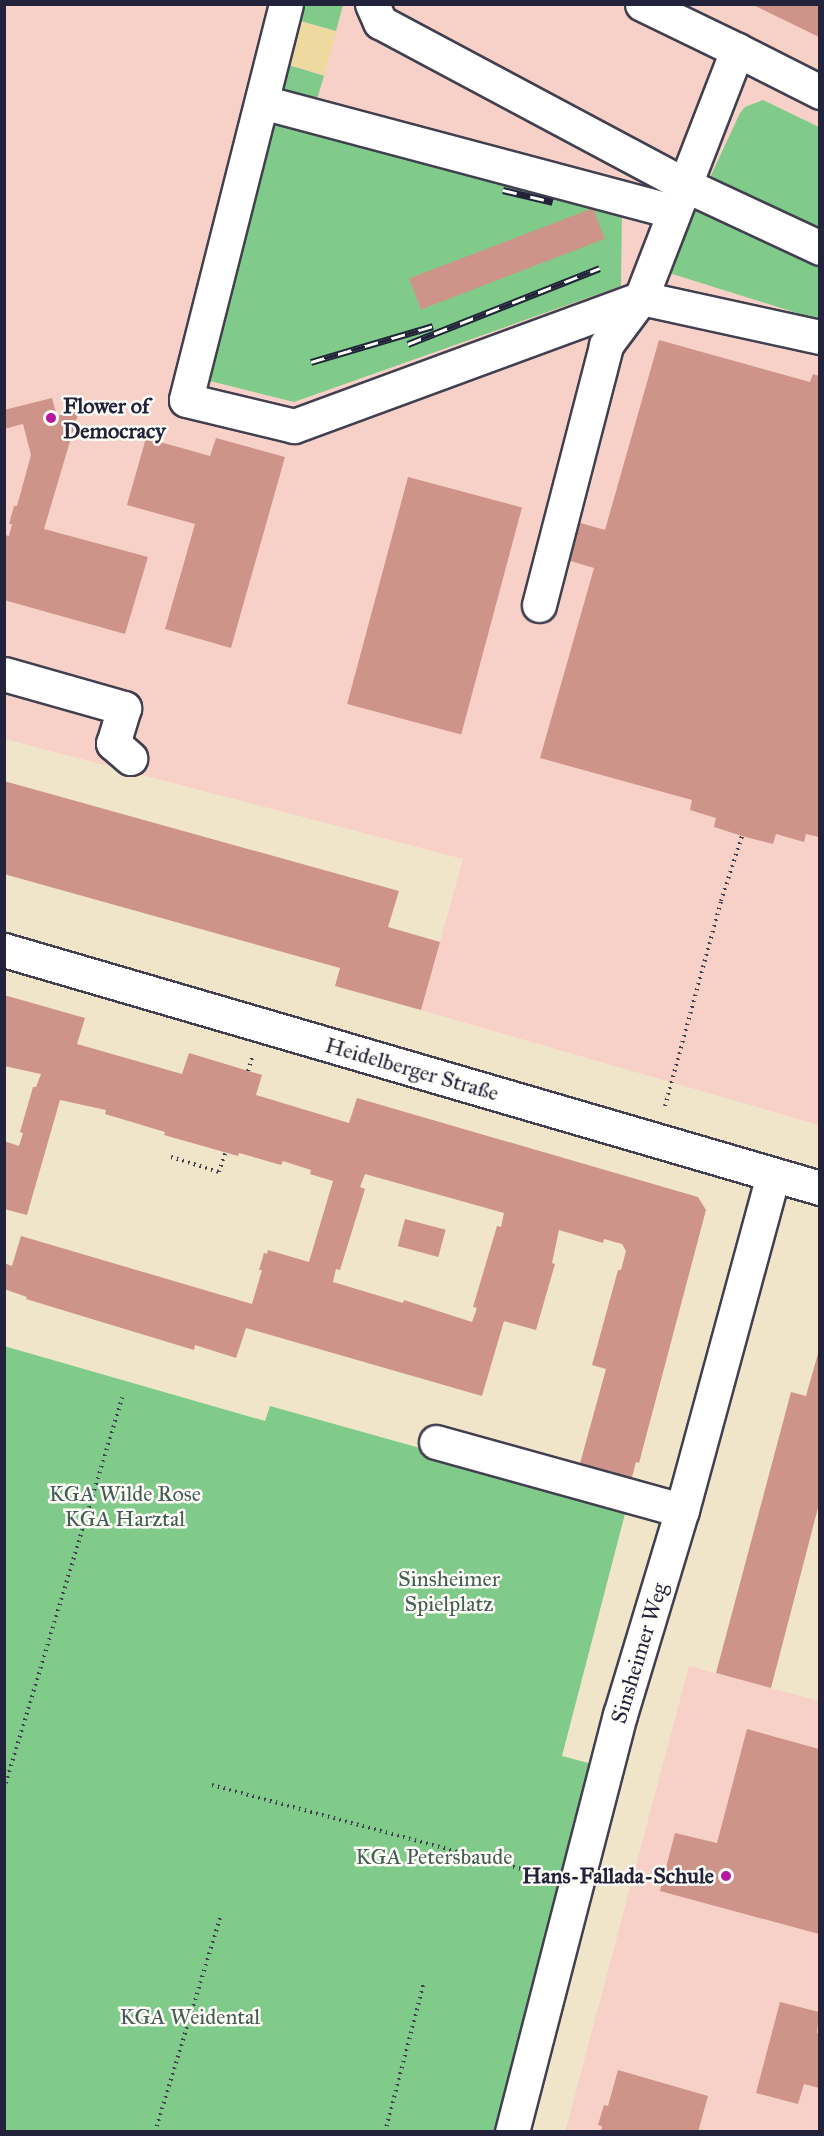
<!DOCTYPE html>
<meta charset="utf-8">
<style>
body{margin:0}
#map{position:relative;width:824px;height:2136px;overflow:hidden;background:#f1e5c9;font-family:"IM FELL Great Primer",serif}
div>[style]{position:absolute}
.built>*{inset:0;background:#f7d1c8}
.green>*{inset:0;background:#80cb89;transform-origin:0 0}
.sand>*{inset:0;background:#eeda9e;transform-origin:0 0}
.building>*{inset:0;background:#ce9489;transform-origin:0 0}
.path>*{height:4px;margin-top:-2px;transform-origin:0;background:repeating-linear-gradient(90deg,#413f50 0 1.5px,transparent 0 6px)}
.roads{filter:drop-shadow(2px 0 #413f50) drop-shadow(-2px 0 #413f50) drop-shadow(0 2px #413f50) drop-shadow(0 -2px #413f50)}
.minor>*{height:33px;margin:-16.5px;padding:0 16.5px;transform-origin:16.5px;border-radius:16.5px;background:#fff}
.rail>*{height:7px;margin-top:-3.5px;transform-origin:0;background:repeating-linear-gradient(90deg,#fdfcf7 0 14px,#22223b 0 28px);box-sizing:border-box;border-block:2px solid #22223b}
.dots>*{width:16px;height:16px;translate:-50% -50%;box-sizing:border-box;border:3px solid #fdfcf7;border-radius:50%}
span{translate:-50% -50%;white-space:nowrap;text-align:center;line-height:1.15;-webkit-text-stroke:5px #fdfcf7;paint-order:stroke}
.poi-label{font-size:22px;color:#22223b;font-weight:700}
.left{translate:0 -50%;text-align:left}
.right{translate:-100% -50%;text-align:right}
.street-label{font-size:22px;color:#22223b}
.park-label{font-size:22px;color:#435d56}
.frame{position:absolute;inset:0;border:6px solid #22223b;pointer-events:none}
</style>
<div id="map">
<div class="built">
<i style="clip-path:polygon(4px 5px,819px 5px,819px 1125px,421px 1010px,463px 859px,5px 739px)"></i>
<i style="clip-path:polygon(689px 1666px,819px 1701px,819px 2131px,565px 2132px)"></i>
</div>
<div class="green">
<i style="clip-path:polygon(297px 5px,343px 5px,336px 31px,293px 19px)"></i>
<i style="left:282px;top:63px;width:44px;height:27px;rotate:17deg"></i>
<i style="clip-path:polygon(763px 100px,819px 127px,819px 320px,666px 272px,740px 113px,745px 107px)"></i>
<i style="clip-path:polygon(270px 118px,622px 208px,621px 286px,294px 402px,202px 379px)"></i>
<i style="clip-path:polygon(4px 1346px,265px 1421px,270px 1406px,627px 1506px,562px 1756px,596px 1765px,499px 2131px,5px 2131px)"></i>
</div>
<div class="sand">
<i style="left:293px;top:19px;width:45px;height:45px;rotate:16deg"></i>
</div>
<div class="building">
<i style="clip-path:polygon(751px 4px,819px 4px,819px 37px)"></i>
<i style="left:593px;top:208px;width:33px;height:197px;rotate:69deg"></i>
<i style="clip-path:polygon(659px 340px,810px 382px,813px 374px,819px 376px,819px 837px,806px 834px,804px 842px,776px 834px,773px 844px,742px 836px,714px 827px,716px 818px,690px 810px,692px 800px,540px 758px,594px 568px,567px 560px,577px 522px,605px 530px)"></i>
<i style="clip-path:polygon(52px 398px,57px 416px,79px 411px,44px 529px,148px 557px,125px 634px,4px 600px,4px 535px,9px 536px,12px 524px,9px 524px,14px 506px,17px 506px,31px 455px,23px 424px,4px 429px,4px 410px)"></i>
<i style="clip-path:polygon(146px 438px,210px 456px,216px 438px,285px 457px,231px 648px,165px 629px,195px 524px,127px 505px)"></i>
<i style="left:408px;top:477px;width:118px;height:235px;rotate:15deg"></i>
<i style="clip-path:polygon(4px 781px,399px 891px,388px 927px,440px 942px,421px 1010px,335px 986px,340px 968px,4px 874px)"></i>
<i style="clip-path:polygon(evenodd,4px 995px,85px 1018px,77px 1044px,182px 1074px,189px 1053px,262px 1075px,256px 1095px,349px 1123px,357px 1098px,698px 1197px,706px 1210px,639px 1463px,636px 1462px,631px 1481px,579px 1467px,606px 1369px,592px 1365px,618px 1270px,621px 1270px,626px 1251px,622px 1244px,604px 1239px,603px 1243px,559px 1230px,552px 1263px,555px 1264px,536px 1330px,504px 1321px,482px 1396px,246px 1328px,236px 1358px,195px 1345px,194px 1350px,26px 1299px,27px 1297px,4px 1289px,4px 1263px,12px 1266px,21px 1236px,252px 1304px,262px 1270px,259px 1270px,264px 1253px,267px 1254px,268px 1250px,309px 1262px,333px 1181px,310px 1174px,311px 1170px,283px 1161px,281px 1165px,239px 1153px,238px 1156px,164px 1135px,165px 1132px,105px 1114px,106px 1110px,60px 1100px,27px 1215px,4px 1209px,4px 1141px,19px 1146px,23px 1133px,20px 1132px,33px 1087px,36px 1087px,41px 1074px,4px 1066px,4px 995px,365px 1174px,504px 1213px,501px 1227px,497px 1226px,473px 1307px,477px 1308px,472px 1322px,404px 1300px,403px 1303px,333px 1282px,336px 1269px,340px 1270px,365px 1189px,360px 1187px,365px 1174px)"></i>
<i style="left:405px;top:1219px;width:42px;height:28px;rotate:15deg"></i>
<i style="clip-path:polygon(819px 1350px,819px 1504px,771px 1688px,716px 1673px,791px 1392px,806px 1396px)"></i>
<i style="clip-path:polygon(747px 1729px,819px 1749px,819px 1934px,660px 1891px,675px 1833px,717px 1843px)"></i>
<i style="clip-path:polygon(780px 2002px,819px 2012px,817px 2033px,819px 2034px,819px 2088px,804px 2084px,798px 2104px,756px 2093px)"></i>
<i style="clip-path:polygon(618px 2070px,708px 2096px,698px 2132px,601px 2132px,602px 2126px,598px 2125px,604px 2105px,608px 2106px)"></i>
</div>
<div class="path">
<i style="left:248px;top:1071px;width:14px;rotate:-73deg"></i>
<i style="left:665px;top:1106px;width:213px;rotate:-74.7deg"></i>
<i style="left:721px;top:901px;width:68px;rotate:-72.1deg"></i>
<i style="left:171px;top:1157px;width:50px;rotate:17.4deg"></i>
<i style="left:219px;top:1172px;width:20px;rotate:-72deg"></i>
<i style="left:212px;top:1785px;width:344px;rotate:15.2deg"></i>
<i style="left:4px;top:1789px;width:409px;rotate:-73.2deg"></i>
<i style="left:155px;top:2132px;width:224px;rotate:-73.1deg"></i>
<i style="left:385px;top:2132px;width:155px;rotate:-75.4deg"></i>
</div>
<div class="roads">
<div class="minor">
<i style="left:286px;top:4px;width:408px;rotate:104.2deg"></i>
<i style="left:186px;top:400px;width:111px;rotate:13.5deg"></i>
<i style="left:294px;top:426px;width:370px;rotate:-20.2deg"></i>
<i style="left:641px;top:298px;width:183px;rotate:12.3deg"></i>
<i style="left:372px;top:4px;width:20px;rotate:66deg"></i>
<i style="left:380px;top:22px;width:344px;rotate:28.1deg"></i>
<i style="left:683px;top:184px;width:151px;rotate:25deg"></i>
<i style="left:642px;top:4px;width:106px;rotate:25.8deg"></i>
<i style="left:262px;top:102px;width:425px;rotate:14.9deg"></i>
<i style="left:539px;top:605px;width:268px;rotate:-75.5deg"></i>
<i style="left:606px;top:345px;width:59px;rotate:-53.3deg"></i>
<i style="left:641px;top:298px;width:266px;rotate:-68.8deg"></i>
<i style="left:737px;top:50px;width:93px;rotate:26.8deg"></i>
<i style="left:4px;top:674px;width:125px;rotate:15.8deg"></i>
<i style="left:124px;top:708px;width:37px;rotate:107deg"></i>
<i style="left:113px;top:743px;width:23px;rotate:41deg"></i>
<i style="left:4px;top:950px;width:850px;rotate:16.26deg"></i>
<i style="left:436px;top:1442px;width:255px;rotate:15.5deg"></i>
<i style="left:512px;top:2132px;width:431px;rotate:-75.5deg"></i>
<i style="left:620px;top:1715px;width:214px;rotate:-73.2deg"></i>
<i style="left:682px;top:1510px;width:347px;rotate:-74.8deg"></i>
</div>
</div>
<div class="rail">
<i style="left:503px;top:190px;width:51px;rotate:13.5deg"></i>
<i style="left:408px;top:344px;width:206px;rotate:-21.6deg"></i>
<i style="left:311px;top:362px;width:127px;rotate:-16.4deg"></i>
</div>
<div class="dots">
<i style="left:51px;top:418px;background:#b5179e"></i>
<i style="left:726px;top:1876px;background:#b5179e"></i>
</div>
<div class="poi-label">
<span class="left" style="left:63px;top:418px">Flower of<br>Democracy</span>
<span class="right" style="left:714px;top:1876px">Hans-Fallada-Schule</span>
</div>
<div class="street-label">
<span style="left:412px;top:1069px;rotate:16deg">Heidelberger Straße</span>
<span style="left:639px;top:1653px;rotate:-73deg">Sinsheimer Weg</span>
</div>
<div class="park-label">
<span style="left:125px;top:1506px">KGA Wilde Rose<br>KGA Harztal</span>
<span style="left:449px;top:1591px">Sinsheimer<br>Spielplatz</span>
<span style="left:434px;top:1857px">KGA Petersbaude</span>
<span style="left:190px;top:2017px">KGA Weidental</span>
</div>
<div class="frame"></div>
</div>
